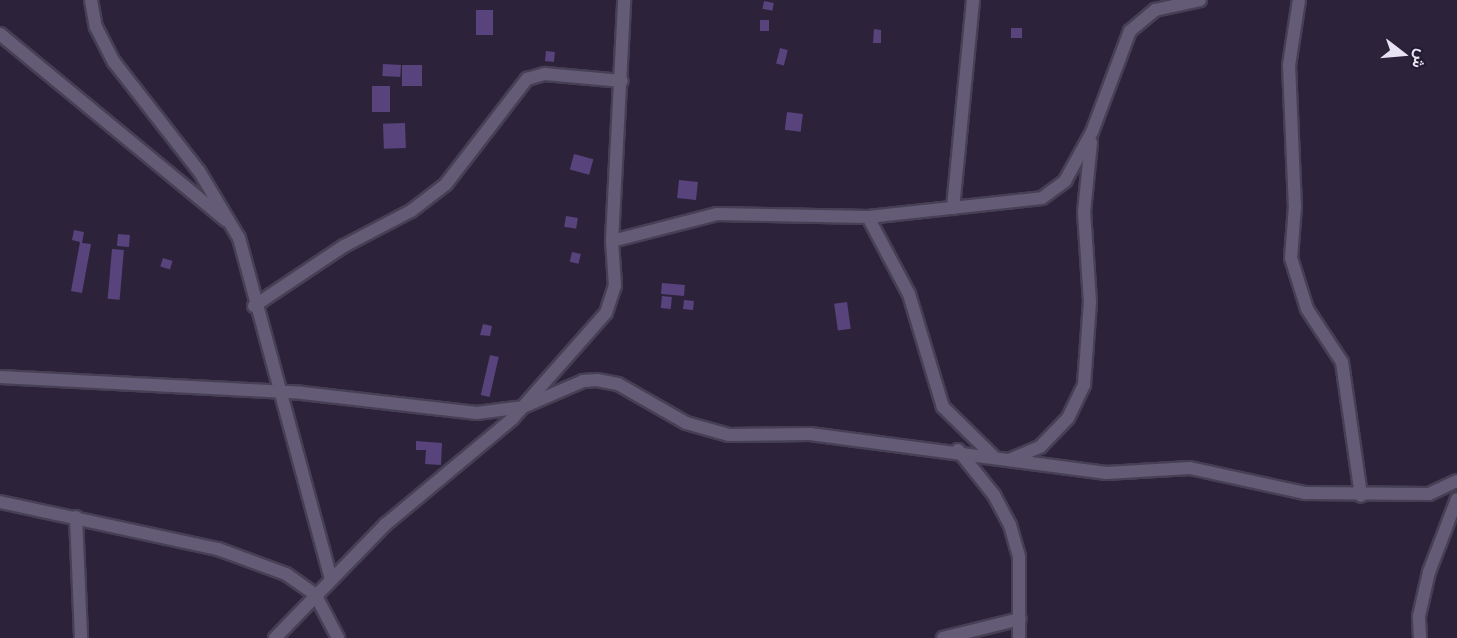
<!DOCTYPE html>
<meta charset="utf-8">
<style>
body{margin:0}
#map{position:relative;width:1457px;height:638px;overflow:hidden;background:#2c233b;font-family:"Noto Sans",Vazirmatn,sans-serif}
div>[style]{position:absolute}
.building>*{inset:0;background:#58437c;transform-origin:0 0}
.roads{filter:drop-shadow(2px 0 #474054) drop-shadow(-2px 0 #474054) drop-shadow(0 2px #474054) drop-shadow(0 -2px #474054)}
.minor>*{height:12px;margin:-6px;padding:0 6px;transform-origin:6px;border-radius:6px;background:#645c77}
span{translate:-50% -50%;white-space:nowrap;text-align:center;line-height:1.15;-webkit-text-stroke:6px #221a31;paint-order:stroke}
.north{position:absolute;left:1373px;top:24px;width:60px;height:60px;-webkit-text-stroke:4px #221a31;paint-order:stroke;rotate:106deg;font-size:16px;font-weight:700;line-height:24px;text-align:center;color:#e8e3f3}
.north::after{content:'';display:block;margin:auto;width:21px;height:27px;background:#e8e3f3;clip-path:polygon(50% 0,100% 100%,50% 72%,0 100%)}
</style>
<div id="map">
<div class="building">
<i style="left:764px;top:1px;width:10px;height:8px;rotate:11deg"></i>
<i style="left:476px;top:10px;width:17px;height:25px"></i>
<i style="left:760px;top:20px;width:9px;height:11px"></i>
<i style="left:1011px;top:28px;width:11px;height:10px"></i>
<i style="clip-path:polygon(874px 29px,881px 30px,881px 43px,873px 43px)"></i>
<i style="left:780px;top:48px;width:8px;height:16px;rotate:14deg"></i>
<i style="left:546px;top:51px;width:9px;height:10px;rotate:6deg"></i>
<i style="left:383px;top:64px;width:18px;height:12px;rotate:3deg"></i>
<i style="left:402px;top:65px;width:20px;height:21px"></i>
<i style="left:372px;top:86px;width:18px;height:26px"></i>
<i style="left:787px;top:112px;width:16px;height:18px;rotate:7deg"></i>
<i style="left:405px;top:123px;width:25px;height:22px;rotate:88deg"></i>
<i style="left:574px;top:154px;width:20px;height:16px;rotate:15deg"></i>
<i style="left:679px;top:180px;width:19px;height:18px;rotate:6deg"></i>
<i style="left:566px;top:216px;width:12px;height:11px;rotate:9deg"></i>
<i style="clip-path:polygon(74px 230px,84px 232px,82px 243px,91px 244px,82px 293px,71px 291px,80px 242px,72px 240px)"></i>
<i style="left:118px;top:234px;width:12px;height:12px;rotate:5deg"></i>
<i style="left:112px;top:249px;width:12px;height:50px;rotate:5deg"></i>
<i style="left:572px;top:252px;width:9px;height:10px;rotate:13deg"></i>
<i style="left:163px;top:258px;width:10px;height:9px;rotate:17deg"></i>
<i style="left:662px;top:283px;width:23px;height:11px;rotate:5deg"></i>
<i style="left:662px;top:296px;width:10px;height:12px;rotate:6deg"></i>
<i style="left:684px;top:300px;width:10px;height:9px;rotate:6deg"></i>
<i style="left:847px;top:302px;width:27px;height:13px;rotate:82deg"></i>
<i style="clip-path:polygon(483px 324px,492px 326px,490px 336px,480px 335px)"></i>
<i style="left:490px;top:355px;width:9px;height:41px;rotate:13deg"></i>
<i style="clip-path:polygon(416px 441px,442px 443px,441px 465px,425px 464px,426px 450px,416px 450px)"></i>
</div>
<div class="roads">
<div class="minor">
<i style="left:91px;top:0;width:27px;rotate:80deg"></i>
<i style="left:96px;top:27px;width:39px;rotate:63deg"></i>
<i style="left:114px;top:62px;width:138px;rotate:52.1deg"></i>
<i style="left:199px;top:171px;width:78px;rotate:59.2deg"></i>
<i style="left:239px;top:238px;width:352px;rotate:74.9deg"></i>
<i style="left:1299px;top:0;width:66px;rotate:98.7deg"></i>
<i style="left:1289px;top:65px;width:141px;rotate:87.6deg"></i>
<i style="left:1295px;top:206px;width:52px;rotate:94.4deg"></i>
<i style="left:1291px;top:258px;width:53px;rotate:72.6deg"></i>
<i style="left:1307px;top:309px;width:64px;rotate:56.6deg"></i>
<i style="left:1342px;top:362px;width:135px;rotate:81.9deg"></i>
<i style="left:0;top:34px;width:293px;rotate:39.5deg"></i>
<i style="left:953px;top:208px;width:209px;rotate:-84.5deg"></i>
<i style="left:868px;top:217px;width:87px;rotate:62deg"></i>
<i style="left:909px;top:294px;width:118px;rotate:73.3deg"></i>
<i style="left:943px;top:407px;width:69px;rotate:44.4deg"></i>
<i style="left:612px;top:241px;width:108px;rotate:-14.4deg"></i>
<i style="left:717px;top:214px;width:151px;rotate:1.1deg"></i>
<i style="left:868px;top:217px;width:175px;rotate:-6.2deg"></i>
<i style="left:1042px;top:198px;width:29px;rotate:-36deg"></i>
<i style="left:1065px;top:181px;width:56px;rotate:-61.1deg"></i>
<i style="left:1092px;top:132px;width:108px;rotate:-69.4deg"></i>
<i style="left:1130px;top:31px;width:33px;rotate:-40deg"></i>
<i style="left:1155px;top:10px;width:46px;rotate:-12.5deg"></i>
<i style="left:254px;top:306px;width:108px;rotate:-33.7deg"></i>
<i style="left:344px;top:246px;width:76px;rotate:-27.6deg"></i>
<i style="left:411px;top:211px;width:44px;rotate:-37.6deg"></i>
<i style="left:446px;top:184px;width:133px;rotate:-52.4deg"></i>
<i style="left:527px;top:79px;width:19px;rotate:-16deg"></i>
<i style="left:545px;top:74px;width:77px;rotate:5.2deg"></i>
<i style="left:0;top:377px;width:302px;rotate:3deg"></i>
<i style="left:302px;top:393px;width:176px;rotate:6.5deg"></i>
<i style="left:477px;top:413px;width:46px;rotate:-7.4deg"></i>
<i style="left:523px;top:407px;width:65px;rotate:-23.4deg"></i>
<i style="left:583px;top:381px;width:14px;rotate:-4deg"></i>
<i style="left:597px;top:380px;width:21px;rotate:11deg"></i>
<i style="left:618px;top:384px;width:78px;rotate:29.8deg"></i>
<i style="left:686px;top:423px;width:45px;rotate:15.6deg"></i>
<i style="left:729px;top:435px;width:81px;rotate:-0.7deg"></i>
<i style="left:810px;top:434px;width:299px;rotate:7.5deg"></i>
<i style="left:1106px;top:473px;width:84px;rotate:-3.4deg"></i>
<i style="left:1190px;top:468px;width:118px;rotate:12.3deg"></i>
<i style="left:1305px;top:493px;width:124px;rotate:0.5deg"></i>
<i style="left:1429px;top:494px;width:31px;rotate:-25deg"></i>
<i style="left:958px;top:450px;width:58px;rotate:51.3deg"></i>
<i style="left:994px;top:495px;width:34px;rotate:62deg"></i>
<i style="left:1010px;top:525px;width:33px;rotate:74deg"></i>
<i style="left:1019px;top:557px;width:81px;rotate:90deg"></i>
<i style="left:1009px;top:460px;width:34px;rotate:-23deg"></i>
<i style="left:1040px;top:447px;width:40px;rotate:-46deg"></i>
<i style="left:1068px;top:418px;width:37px;rotate:-64deg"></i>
<i style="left:1084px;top:385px;width:83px;rotate:-85.9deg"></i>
<i style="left:1090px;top:302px;width:90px;rotate:-93.8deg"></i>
<i style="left:1084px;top:212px;width:70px;rotate:-84.3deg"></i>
<i style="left:0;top:502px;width:223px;rotate:12.2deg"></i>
<i style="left:218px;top:549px;width:72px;rotate:20.2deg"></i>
<i style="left:286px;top:574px;width:35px;rotate:35deg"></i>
<i style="left:315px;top:594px;width:50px;rotate:62.4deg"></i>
<i style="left:76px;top:517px;width:121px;rotate:87.6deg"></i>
<i style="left:275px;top:638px;width:159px;rotate:-45.8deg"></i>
<i style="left:386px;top:524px;width:165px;rotate:-39.8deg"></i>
<i style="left:513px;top:418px;width:140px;rotate:-48.5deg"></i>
<i style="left:606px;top:313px;width:28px;rotate:-72deg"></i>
<i style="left:615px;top:286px;width:45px;rotate:-93.8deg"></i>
<i style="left:612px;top:241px;width:241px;rotate:-87.1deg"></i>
<i style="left:943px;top:638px;width:79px;rotate:-13.9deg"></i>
<i style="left:1420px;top:638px;width:22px;rotate:-93deg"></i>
<i style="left:1419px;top:616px;width:45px;rotate:-77.2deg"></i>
<i style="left:1429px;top:572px;width:78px;rotate:-69deg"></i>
</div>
</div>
<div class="north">ش</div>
</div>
